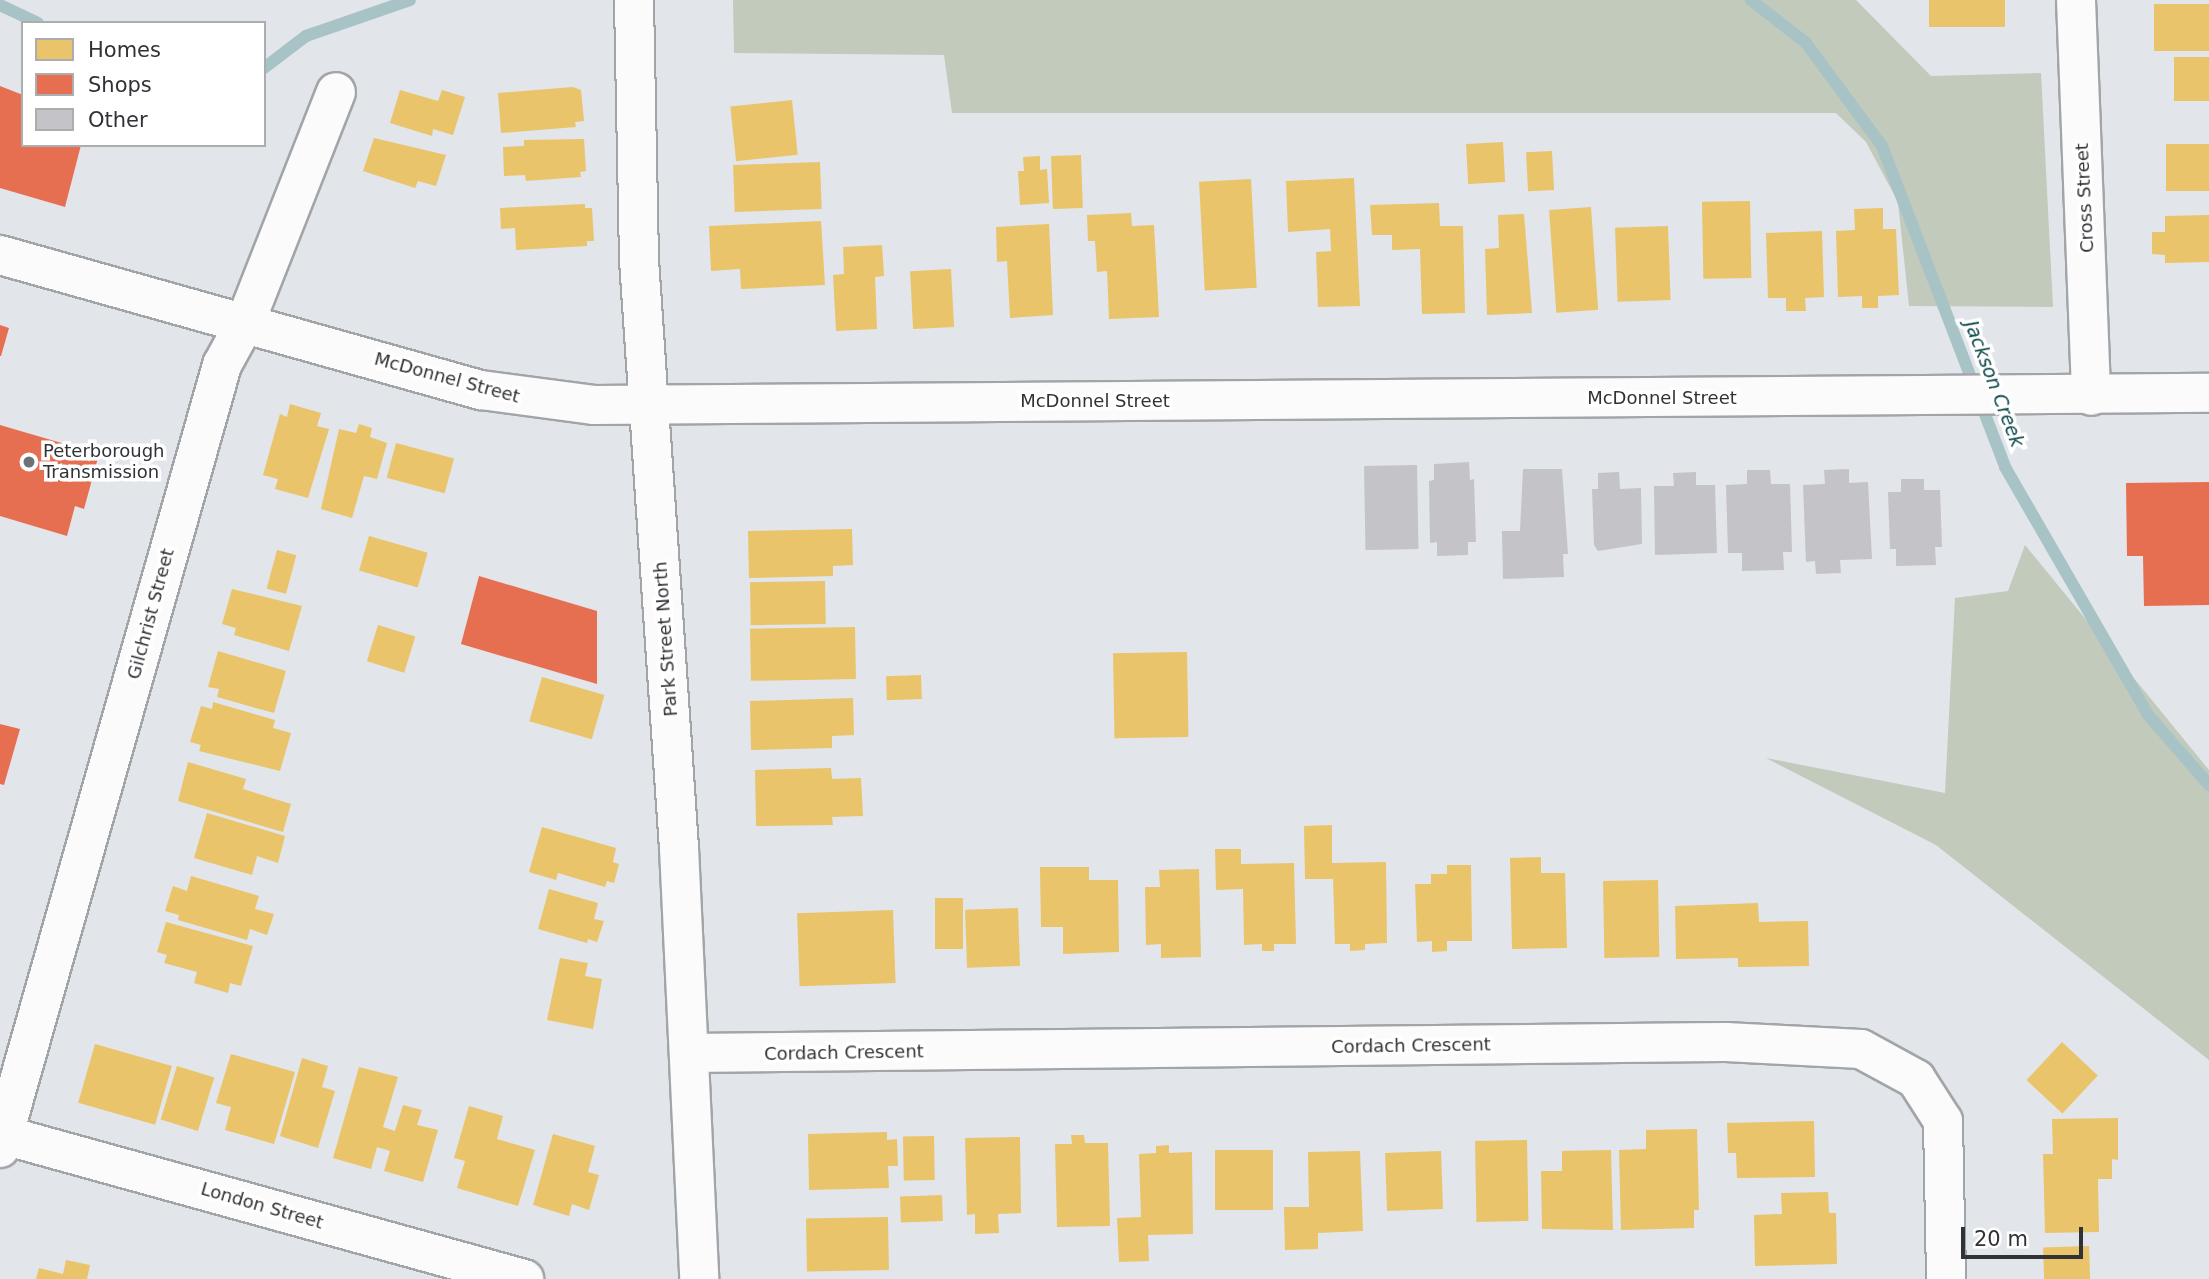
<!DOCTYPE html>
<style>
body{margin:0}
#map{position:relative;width:2209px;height:1279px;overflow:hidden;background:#e2e5ea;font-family:"DejaVu Sans",sans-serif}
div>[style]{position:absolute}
.forest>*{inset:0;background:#c2cabc}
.homes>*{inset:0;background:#e9c46a;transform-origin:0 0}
.shops>*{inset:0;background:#e76f51}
.stream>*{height:12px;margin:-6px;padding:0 6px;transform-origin:6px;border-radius:6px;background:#a7c3c6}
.building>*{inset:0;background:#c3c3c8;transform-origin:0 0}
.roads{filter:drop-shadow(2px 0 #a2a5a8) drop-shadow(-2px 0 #a2a5a8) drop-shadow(0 2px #a2a5a8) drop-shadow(0 -2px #a2a5a8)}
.minor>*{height:38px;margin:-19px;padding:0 19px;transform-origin:19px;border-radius:19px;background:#fbfbfc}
.dots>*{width:19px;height:19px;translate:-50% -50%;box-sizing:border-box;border:4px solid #fff;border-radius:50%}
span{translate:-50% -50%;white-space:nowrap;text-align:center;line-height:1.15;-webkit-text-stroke:7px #fff;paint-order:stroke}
.street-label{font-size:18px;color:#303236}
.poi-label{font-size:18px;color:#303236}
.left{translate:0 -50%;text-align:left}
.water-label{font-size:19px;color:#0a4748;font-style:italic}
.legend{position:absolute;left:21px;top:21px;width:245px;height:126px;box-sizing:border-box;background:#fff;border:2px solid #acadaf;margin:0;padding:9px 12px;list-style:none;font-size:21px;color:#303236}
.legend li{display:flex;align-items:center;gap:14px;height:35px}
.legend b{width:35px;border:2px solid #acadaf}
.scale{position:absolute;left:1961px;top:1227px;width:122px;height:32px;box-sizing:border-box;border:4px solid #303236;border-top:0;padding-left:9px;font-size:21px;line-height:24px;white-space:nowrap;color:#303236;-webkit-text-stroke:5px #fff;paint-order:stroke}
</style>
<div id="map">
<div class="forest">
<i style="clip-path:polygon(733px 0,1856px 0,1931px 76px,2041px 73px,2053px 307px,1909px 306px,1898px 202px,1866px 142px,1836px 113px,952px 113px,944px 55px,734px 53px)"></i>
<i style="clip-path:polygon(2025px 545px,2209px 770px,2209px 1060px,1936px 845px,1766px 758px,1945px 793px,1955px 598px,2008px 591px)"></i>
</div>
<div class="homes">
<i style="left:1929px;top:0;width:76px;height:27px"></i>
<i style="left:2209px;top:4px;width:47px;height:55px;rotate:90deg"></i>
<i style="left:2174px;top:57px;width:35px;height:44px"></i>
<i style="clip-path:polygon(573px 87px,581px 90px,584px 121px,575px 122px,576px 127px,501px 133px,498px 93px)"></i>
<i style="clip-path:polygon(400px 90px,438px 101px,442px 90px,465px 97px,453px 135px,433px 129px,432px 136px,390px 123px)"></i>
<i style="left:792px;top:100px;width:55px;height:62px;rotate:84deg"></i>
<i style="clip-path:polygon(374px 138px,446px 155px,436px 186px,418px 181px,415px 188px,363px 171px)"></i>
<i style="clip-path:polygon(584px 139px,586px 171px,580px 172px,581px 177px,526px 181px,525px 175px,504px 176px,503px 147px,524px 146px,524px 140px)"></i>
<i style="left:1503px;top:142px;width:40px;height:37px;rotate:87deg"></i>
<i style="left:2209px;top:144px;width:47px;height:43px;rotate:90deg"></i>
<i style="left:1552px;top:151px;width:39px;height:26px;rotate:87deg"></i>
<i style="left:1081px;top:155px;width:53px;height:30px;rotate:88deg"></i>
<i style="clip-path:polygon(1040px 156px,1040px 170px,1047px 169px,1049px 203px,1020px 205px,1018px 171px,1024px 171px,1023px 157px)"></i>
<i style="left:820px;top:162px;width:47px;height:87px;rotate:88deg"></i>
<i style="clip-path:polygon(1354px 178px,1360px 306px,1318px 307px,1316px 252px,1331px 251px,1330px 229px,1288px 232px,1286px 181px)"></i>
<i style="left:1251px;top:179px;width:109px;height:52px;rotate:87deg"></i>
<i style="left:1750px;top:201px;width:77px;height:48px;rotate:89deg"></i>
<i style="clip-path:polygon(1439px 203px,1440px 226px,1463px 226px,1465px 313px,1422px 314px,1420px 249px,1392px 250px,1392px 235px,1372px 235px,1370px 205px)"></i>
<i style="clip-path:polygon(585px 204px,585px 208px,592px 208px,594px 241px,587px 241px,587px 246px,516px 250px,515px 228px,501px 229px,500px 208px)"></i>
<i style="left:1591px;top:207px;width:103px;height:42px;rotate:86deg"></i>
<i style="clip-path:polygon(1883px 208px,1883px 229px,1896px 229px,1899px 295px,1878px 296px,1878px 308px,1862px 308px,1862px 296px,1838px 297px,1836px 231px,1855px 230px,1854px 209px)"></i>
<i style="clip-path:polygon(1131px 213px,1132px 226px,1154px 225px,1159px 317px,1109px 319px,1107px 271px,1097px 272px,1095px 241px,1088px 241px,1087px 215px)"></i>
<i style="clip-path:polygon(1524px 214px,1532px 313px,1487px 315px,1485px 249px,1499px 248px,1498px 215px)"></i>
<i style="clip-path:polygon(2209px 215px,2209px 262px,2165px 263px,2165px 255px,2152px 254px,2152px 232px,2165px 232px,2165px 216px)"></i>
<i style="clip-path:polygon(821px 221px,825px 285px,741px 289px,740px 269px,711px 271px,709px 226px)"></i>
<i style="clip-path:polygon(1049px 224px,1053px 315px,1010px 318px,1007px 261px,997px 262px,996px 227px)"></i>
<i style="left:1668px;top:226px;width:74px;height:53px;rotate:88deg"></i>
<i style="clip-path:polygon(1822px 231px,1824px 297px,1805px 298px,1806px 311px,1786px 311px,1786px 298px,1768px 298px,1766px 233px)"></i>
<i style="clip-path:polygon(882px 245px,884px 276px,875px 277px,877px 329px,836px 331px,833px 275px,844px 274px,843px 247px)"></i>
<i style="left:951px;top:269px;width:58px;height:41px;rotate:87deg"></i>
<i style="clip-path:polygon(290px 404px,321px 413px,317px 426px,329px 429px,308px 498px,275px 489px,278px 479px,263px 475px,280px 414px,287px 417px)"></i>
<i style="clip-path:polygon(359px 424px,372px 428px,370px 437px,387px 443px,377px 479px,364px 476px,352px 518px,321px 509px,339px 429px,356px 433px)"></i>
<i style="left:396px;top:443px;width:60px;height:36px;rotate:15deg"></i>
<i style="clip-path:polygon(852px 529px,853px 565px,833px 566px,833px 576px,749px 578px,748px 531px)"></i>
<i style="left:369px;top:536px;width:61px;height:36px;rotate:16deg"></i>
<i style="left:277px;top:550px;width:20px;height:40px;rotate:15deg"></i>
<i style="left:825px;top:581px;width:43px;height:75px;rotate:89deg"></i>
<i style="clip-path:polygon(232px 589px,302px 606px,289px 651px,234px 635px,236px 628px,222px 624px)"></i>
<i style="left:378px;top:625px;width:39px;height:38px;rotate:17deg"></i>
<i style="left:855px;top:627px;width:52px;height:105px;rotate:89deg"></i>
<i style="clip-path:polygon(218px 651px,286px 671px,274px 713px,217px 697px,219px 689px,208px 687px)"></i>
<i style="left:1187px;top:652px;width:85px;height:74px;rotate:89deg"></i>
<i style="left:921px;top:675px;width:24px;height:35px;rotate:88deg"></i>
<i style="left:542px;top:677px;width:65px;height:46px;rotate:16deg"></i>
<i style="clip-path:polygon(853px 698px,854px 735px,832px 736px,832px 748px,751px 750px,750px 701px)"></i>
<i style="clip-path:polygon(213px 702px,275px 720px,273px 728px,291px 733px,280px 771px,199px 751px,201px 745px,190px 742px,201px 706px,212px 709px)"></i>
<i style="clip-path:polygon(188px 762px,246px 779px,243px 789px,291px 804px,283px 832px,178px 801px)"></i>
<i style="clip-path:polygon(831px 768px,832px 779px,861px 778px,863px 816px,832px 817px,833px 825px,756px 826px,755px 770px)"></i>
<i style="clip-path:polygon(207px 813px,285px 836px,278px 863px,257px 856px,252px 875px,194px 858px)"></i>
<i style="clip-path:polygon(1332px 825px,1332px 863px,1386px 862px,1387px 943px,1365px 944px,1365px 950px,1350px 951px,1350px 944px,1335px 944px,1333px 879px,1305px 879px,1304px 826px)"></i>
<i style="clip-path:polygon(542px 827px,616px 848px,613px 862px,619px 864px,614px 883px,607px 881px,605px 887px,558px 873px,556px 880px,529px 872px)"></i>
<i style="clip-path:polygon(1215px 849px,1241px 849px,1241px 864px,1294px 863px,1296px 944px,1274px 944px,1274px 951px,1262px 951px,1262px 944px,1244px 945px,1243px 889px,1216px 890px)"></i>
<i style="clip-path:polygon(1541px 857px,1541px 873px,1565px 873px,1567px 948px,1512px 949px,1510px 858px)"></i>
<i style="clip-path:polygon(1447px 865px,1471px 865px,1472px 941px,1447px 941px,1447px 951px,1432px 952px,1432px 941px,1417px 942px,1415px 884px,1431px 884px,1431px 874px,1447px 874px)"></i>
<i style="clip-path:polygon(1040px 867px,1089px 867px,1089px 880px,1118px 880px,1119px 952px,1063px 954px,1063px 927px,1041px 927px)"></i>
<i style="clip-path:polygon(1199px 869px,1201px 957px,1161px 958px,1161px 944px,1146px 945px,1145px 887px,1160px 887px,1159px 870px)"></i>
<i style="clip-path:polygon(191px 876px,259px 896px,255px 909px,274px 914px,267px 935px,250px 929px,247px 940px,178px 920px,179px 915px,165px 911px,173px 886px,187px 891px)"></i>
<i style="left:1658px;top:880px;width:77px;height:55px;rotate:89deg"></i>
<i style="clip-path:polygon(549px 889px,598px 903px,594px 919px,604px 921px,597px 942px,588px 939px,587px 943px,538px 929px)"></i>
<i style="left:935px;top:898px;width:28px;height:51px"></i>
<i style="clip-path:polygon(1758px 903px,1759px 922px,1808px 921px,1809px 966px,1738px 967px,1738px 958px,1676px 959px,1675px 906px)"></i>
<i style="left:1018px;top:908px;width:58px;height:53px;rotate:88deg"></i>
<i style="left:893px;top:910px;width:73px;height:96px;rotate:88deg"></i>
<i style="clip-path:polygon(166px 922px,253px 946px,241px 986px,230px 983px,228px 993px,194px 983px,197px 972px,164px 963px,167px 955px,157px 952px)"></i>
<i style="clip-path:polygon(560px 958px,588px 963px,585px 976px,602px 979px,593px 1029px,547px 1020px)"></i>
<i style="left:2062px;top:1042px;width:49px;height:52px;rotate:43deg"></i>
<i style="left:95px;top:1044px;width:80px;height:61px;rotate:16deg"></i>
<i style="clip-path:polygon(231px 1054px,295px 1072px,274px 1144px,225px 1130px,231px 1107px,216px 1103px)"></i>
<i style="clip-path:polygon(302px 1058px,328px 1066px,322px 1087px,335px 1091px,318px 1148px,280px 1136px)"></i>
<i style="left:177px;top:1066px;width:39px;height:56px;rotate:17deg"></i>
<i style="clip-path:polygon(359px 1067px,398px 1077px,383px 1127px,395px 1131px,403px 1105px,422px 1110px,417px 1125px,438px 1130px,423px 1182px,384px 1171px,390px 1151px,377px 1147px,371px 1169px,333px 1158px)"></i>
<i style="clip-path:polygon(469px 1106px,503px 1116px,497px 1139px,535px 1150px,518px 1206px,457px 1188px,465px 1161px,454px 1158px)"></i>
<i style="clip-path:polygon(2118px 1118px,2118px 1160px,2112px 1159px,2112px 1179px,2098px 1179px,2099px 1232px,2045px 1233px,2043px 1154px,2053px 1154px,2052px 1119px)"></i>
<i style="clip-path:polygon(1814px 1121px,1815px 1177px,1737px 1178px,1736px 1153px,1728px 1153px,1727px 1123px)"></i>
<i style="clip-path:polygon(1697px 1129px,1699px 1210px,1694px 1210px,1694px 1228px,1621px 1230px,1619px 1150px,1646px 1149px,1646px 1130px)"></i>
<i style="clip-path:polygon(887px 1132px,887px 1140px,897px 1139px,898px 1166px,888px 1166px,889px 1188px,809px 1190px,808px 1134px)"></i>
<i style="clip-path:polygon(553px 1134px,595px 1146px,588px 1172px,599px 1175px,589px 1210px,572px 1204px,569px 1216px,533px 1205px)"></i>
<i style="clip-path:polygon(1071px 1135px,1084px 1135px,1085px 1143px,1108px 1143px,1110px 1226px,1057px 1227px,1055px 1144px,1072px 1144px)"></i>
<i style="left:934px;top:1136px;width:44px;height:31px;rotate:89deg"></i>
<i style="clip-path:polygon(1020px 1137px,1021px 1213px,998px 1214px,999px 1233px,975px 1234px,975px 1214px,967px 1215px,965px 1138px)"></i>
<i style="left:1527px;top:1140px;width:81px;height:52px;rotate:89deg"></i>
<i style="clip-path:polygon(1169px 1145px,1169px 1153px,1192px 1152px,1193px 1234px,1148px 1235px,1149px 1261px,1119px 1262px,1117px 1218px,1141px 1217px,1139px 1154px,1156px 1153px,1156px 1146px)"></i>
<i style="left:1215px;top:1150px;width:58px;height:60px"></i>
<i style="clip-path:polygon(1611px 1150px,1613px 1230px,1542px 1229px,1541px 1171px,1562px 1171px,1562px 1151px)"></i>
<i style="clip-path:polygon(1360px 1151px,1363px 1231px,1318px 1233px,1318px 1249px,1285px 1250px,1284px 1207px,1309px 1207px,1308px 1152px)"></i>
<i style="left:1441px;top:1151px;width:58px;height:56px;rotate:88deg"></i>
<i style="clip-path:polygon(1828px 1192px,1829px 1213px,1836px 1213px,1837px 1264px,1755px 1266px,1754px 1215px,1782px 1214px,1781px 1193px)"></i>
<i style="left:942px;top:1195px;width:26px;height:42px;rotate:88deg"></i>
<i style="left:888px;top:1217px;width:53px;height:82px;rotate:89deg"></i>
<i style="left:2089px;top:1246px;width:33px;height:46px;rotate:88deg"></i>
<i style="clip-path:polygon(66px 1260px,90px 1265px,87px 1279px,36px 1279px,39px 1268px,63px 1274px)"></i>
</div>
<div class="shops">
<i style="clip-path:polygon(0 86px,23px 95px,23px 145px,81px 145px,65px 207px,0 188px)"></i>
<i style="clip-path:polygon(0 325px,9px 328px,1px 356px,0 356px)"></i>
<i style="clip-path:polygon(0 425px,99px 454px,84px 509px,75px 506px,67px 536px,0 516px)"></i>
<i style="clip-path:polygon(2209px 482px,2209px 605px,2144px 606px,2143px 556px,2127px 556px,2126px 483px)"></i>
<i style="clip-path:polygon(479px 576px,597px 611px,597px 684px,461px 644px)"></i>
<i style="clip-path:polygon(0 724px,20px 729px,4px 785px,0 784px)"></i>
</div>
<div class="stream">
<i style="left:1751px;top:0;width:70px;rotate:38deg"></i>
<i style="left:1806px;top:43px;width:128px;rotate:53.6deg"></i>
<i style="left:1882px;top:146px;width:344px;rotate:69deg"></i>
<i style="left:2005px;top:467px;width:286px;rotate:60deg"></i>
<i style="left:2148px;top:715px;width:93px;rotate:48.9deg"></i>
<i style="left:0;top:5px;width:42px;rotate:25.3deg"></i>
<i style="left:264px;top:68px;width:53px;rotate:-37.3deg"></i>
<i style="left:306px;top:36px;width:110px;rotate:-19.1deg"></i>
</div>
<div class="building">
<i style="clip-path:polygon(1469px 462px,1470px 480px,1474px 479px,1476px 542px,1468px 542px,1468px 555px,1437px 556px,1437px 542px,1430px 543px,1429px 481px,1434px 480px,1434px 464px)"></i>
<i style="left:1417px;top:465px;width:84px;height:53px;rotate:89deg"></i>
<i style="clip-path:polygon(1523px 469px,1562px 469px,1568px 554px,1563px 554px,1564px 577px,1503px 579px,1502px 531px,1520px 531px)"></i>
<i style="clip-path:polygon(1849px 469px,1849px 483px,1868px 482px,1872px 559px,1840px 560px,1841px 573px,1816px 574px,1815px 561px,1806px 562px,1803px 485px,1825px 484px,1824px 470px)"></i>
<i style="clip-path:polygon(1747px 470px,1770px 470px,1771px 484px,1790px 484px,1792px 552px,1783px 552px,1784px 570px,1742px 571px,1742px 553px,1728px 553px,1726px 485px,1747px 484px)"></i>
<i style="clip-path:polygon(1619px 472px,1620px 489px,1641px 488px,1642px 544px,1598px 551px,1594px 545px,1592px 489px,1598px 489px,1598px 473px)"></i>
<i style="clip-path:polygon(1696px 472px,1696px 485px,1715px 485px,1717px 553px,1655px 555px,1654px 486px,1674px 486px,1673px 473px)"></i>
<i style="clip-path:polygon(1901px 479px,1924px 479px,1924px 490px,1940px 490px,1942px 547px,1935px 547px,1936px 565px,1896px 566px,1896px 549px,1890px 549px,1888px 492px,1901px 492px)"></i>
</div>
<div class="roads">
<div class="minor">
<i style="left:634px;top:0;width:260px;rotate:88.9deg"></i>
<i style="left:639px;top:260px;width:589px;rotate:86.11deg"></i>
<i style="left:679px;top:848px;width:431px;rotate:87.3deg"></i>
<i style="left:2076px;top:0;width:396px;rotate:87.8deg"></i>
<i style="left:0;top:255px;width:500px;rotate:15.7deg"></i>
<i style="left:481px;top:390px;width:113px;rotate:7.6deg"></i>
<i style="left:593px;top:405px;width:1616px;rotate:-0.43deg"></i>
<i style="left:689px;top:1053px;width:1037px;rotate:-0.61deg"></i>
<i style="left:1726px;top:1042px;width:135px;rotate:3deg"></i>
<i style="left:1861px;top:1049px;width:63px;rotate:28.6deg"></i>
<i style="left:1916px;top:1079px;width:50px;rotate:57.3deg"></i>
<i style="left:1943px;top:1121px;width:158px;rotate:88.9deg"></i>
<i style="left:0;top:1134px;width:544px;rotate:15.47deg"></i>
<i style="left:0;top:1148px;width:814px;rotate:-74.17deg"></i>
<i style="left:222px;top:365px;width:48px;rotate:-61.3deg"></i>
<i style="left:245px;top:323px;width:248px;rotate:-68.5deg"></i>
</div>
</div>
<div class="dots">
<i style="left:29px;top:462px;background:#6e7175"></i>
</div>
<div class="street-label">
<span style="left:2085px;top:198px;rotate:-93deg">Cross Street</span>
<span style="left:447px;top:378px;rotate:15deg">McDonnel Street</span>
<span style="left:1662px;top:398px">McDonnel Street</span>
<span style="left:1095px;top:401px">McDonnel Street</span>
<span style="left:151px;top:614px;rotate:-75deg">Gilchrist Street</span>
<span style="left:666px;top:639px;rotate:-94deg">Park Street North</span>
<span style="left:1411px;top:1046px;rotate:-1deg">Cordach Crescent</span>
<span style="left:844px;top:1053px;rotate:-1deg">Cordach Crescent</span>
<span style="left:262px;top:1206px;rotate:16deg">London Street</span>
</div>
<div class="poi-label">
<span class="left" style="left:43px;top:462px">Peterborough<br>Transmission</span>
</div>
<div class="water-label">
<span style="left:1994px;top:384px;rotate:69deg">Jackson Creek</span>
</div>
<ul class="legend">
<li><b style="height:19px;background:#e9c46a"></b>Homes</li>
<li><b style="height:19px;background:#e76f51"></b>Shops</li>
<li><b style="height:19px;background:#c3c3c8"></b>Other</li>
</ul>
<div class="scale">20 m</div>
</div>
